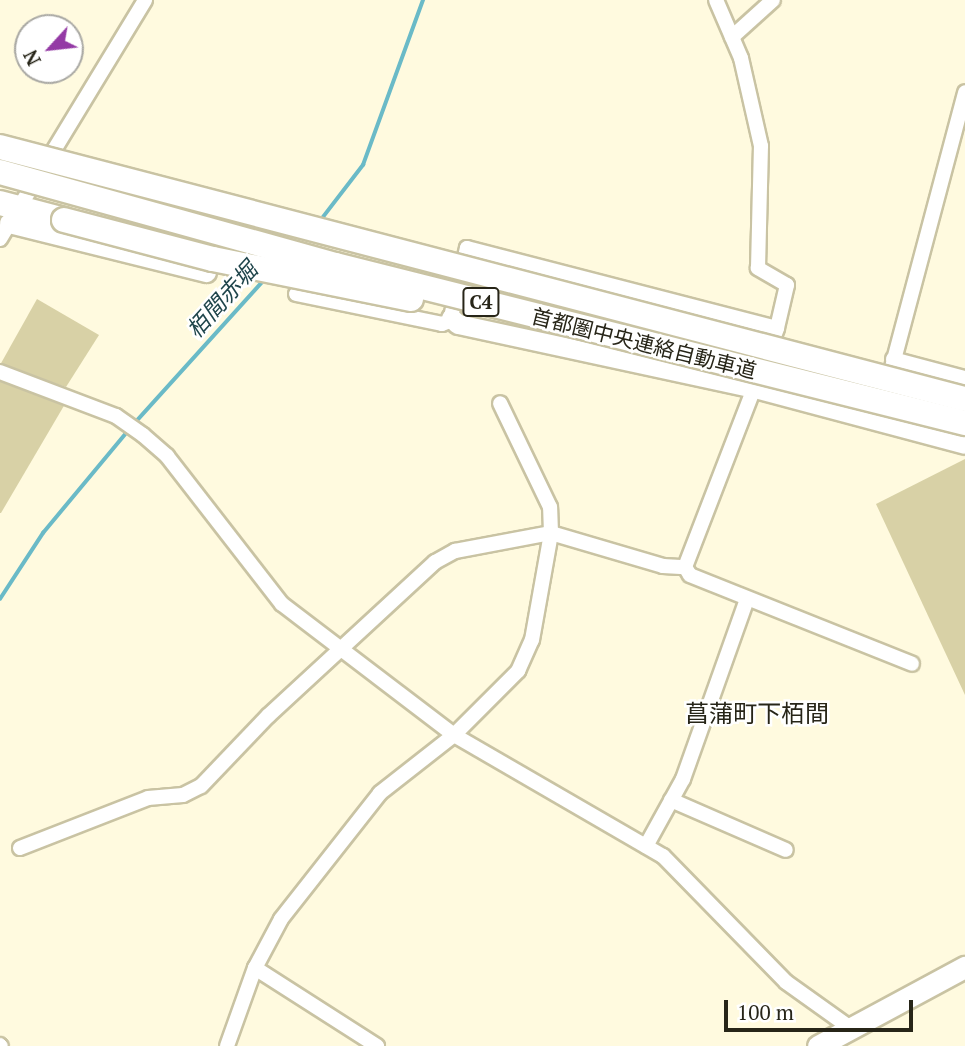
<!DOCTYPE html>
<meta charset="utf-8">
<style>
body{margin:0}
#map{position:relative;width:965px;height:1046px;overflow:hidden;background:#fffadf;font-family:"PT Serif","Noto Sans JP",serif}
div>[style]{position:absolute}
.green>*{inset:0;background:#d8d1a6}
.stream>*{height:3.5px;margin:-1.75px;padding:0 1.75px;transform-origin:1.75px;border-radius:1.75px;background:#6abac7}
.roads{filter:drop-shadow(2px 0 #c9c3a3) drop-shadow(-2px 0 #c9c3a3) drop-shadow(0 2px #c9c3a3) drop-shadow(0 -2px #c9c3a3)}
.street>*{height:14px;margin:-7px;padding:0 7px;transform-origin:7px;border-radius:7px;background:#fff}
.secondary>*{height:19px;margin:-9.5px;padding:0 9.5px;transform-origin:9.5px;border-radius:9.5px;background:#fff}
.primary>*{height:21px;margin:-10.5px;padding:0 10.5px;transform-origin:10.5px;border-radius:10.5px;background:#fff}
.highway>*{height:24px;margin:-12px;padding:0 12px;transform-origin:12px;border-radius:12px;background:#fff}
.bridges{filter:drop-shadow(2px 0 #c9c3a3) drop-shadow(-2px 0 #c9c3a3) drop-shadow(0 2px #c9c3a3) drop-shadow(0 -2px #c9c3a3)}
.highway-bridge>*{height:24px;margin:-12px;padding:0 12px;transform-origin:12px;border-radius:12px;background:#fff}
span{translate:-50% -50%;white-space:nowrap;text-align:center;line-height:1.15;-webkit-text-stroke:5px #fff;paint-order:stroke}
.shield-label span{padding:2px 5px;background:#fff;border:2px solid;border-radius:5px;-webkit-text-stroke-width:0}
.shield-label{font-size:19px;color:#272518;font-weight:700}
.street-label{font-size:21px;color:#272518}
.water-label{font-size:23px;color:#1f454b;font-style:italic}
.quarter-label{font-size:24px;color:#272518}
.north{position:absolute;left:14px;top:14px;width:70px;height:70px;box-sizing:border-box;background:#fff;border:2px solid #a9a8a3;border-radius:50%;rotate:243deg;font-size:19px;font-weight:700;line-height:28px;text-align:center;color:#272518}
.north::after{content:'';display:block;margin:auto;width:24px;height:32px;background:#943aa5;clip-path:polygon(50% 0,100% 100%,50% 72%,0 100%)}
.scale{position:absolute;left:724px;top:1000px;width:189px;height:32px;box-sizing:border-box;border:4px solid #272518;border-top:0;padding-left:9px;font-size:21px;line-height:24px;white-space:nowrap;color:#272518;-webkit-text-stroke:5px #fff;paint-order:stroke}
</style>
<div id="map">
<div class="green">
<i style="clip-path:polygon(37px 299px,99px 335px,66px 387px,0 365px)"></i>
<i style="clip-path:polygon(0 381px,65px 404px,1px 513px,0 513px)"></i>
<i style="clip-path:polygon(965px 459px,965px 695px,876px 504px)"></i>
</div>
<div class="stream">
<i style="left:320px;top:221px;width:71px;rotate:-52.5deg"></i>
<i style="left:363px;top:165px;width:176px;rotate:-70deg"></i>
<i style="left:133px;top:425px;width:195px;rotate:-47.9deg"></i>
<i style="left:0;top:599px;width:79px;rotate:-56.9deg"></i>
<i style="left:43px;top:533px;width:133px;rotate:-50.2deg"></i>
</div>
<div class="roads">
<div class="street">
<i style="left:732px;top:37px;width:55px;rotate:-42.1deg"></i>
<i style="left:23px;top:201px;width:235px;rotate:-58.7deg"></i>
<i style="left:0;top:239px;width:26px;rotate:-59deg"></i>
<i style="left:296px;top:294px;width:149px;rotate:11.6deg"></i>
<i style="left:442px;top:324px;width:9px;rotate:-21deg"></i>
<i style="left:450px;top:321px;width:75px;rotate:-76.9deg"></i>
<i style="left:467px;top:248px;width:320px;rotate:14.5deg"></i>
<i style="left:893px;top:359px;width:74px;rotate:14.8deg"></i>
<i style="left:0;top:372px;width:124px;rotate:20.8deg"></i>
<i style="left:116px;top:416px;width:33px;rotate:35deg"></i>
<i style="left:143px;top:435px;width:32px;rotate:41deg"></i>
<i style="left:167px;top:456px;width:187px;rotate:52.2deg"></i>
<i style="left:282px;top:604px;width:216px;rotate:37.3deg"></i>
<i style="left:454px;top:735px;width:241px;rotate:30.1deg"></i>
<i style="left:663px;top:856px;width:176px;rotate:45.7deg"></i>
<i style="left:786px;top:982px;width:77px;rotate:35.5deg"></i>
<i style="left:887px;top:386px;width:304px;rotate:-75.1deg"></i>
<i style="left:685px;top:567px;width:256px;rotate:-68.9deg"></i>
<i style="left:777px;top:328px;width:44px;rotate:-76.9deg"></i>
<i style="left:787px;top:285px;width:34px;rotate:-150deg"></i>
<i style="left:758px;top:268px;width:122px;rotate:-88.6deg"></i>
<i style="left:761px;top:146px;width:90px;rotate:-102.8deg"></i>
<i style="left:741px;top:58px;width:63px;rotate:-113.3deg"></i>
<i style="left:685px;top:567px;width:9px;rotate:58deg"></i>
<i style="left:690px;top:575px;width:239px;rotate:21.8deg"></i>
<i style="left:671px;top:800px;width:125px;rotate:23.5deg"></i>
<i style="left:646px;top:846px;width:77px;rotate:-61.1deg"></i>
<i style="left:683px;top:779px;width:191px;rotate:-70.4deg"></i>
<i style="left:20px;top:848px;width:137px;rotate:-21.3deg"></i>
<i style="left:148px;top:798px;width:35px;rotate:-5deg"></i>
<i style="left:183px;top:795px;width:20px;rotate:-27deg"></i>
<i style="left:201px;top:786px;width:97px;rotate:-46.3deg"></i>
<i style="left:268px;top:716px;width:227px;rotate:-42.7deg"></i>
<i style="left:435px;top:562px;width:23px;rotate:-29deg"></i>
<i style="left:455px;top:551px;width:98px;rotate:-10.6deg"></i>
<i style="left:551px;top:533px;width:117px;rotate:16.4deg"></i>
<i style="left:663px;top:566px;width:22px;rotate:3deg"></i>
<i style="left:255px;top:968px;width:145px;rotate:32.6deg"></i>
<i style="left:0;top:1045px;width:1px;rotate:45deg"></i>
<i style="left:227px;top:1046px;width:83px;rotate:-70.3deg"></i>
<i style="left:255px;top:968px;width:55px;rotate:-62deg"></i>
<i style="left:281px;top:919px;width:160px;rotate:-51.8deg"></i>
<i style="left:380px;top:793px;width:94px;rotate:-38.1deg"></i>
<i style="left:454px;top:735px;width:91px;rotate:-45deg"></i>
<i style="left:518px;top:671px;width:34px;rotate:-66deg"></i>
<i style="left:532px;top:640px;width:109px;rotate:-79.9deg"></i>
<i style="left:551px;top:533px;width:26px;rotate:-92deg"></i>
<i style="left:550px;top:507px;width:115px;rotate:-115.7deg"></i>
</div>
<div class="secondary">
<i style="left:9px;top:223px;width:203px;rotate:14deg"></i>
<i style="left:451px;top:318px;width:9px;rotate:41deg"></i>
<i style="left:458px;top:324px;width:304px;rotate:12.2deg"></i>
<i style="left:755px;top:388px;width:217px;rotate:14.9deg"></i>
</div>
<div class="primary">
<i style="left:818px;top:1046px;width:167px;rotate:-28.3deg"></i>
</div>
<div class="highway">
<i style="left:0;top:203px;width:66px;rotate:14.9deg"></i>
</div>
</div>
<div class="bridges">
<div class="highway-bridge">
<i style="left:0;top:147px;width:997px;rotate:14.64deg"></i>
<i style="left:0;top:172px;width:348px;rotate:15.5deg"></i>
<i style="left:335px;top:265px;width:650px;rotate:14.08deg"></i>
<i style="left:64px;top:220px;width:154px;rotate:14.7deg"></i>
<i style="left:213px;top:259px;width:202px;rotate:11.4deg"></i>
</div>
</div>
<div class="shield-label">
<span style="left:481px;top:302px">C4</span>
</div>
<div class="street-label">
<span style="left:644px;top:343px;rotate:14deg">首都圏中央連絡自動車道</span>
</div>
<div class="water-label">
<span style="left:222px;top:300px;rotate:-48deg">栢間赤堀</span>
</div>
<div class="quarter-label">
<span style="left:757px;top:714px">菖蒲町下栢間</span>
</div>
<div class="north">N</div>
<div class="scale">100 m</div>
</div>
